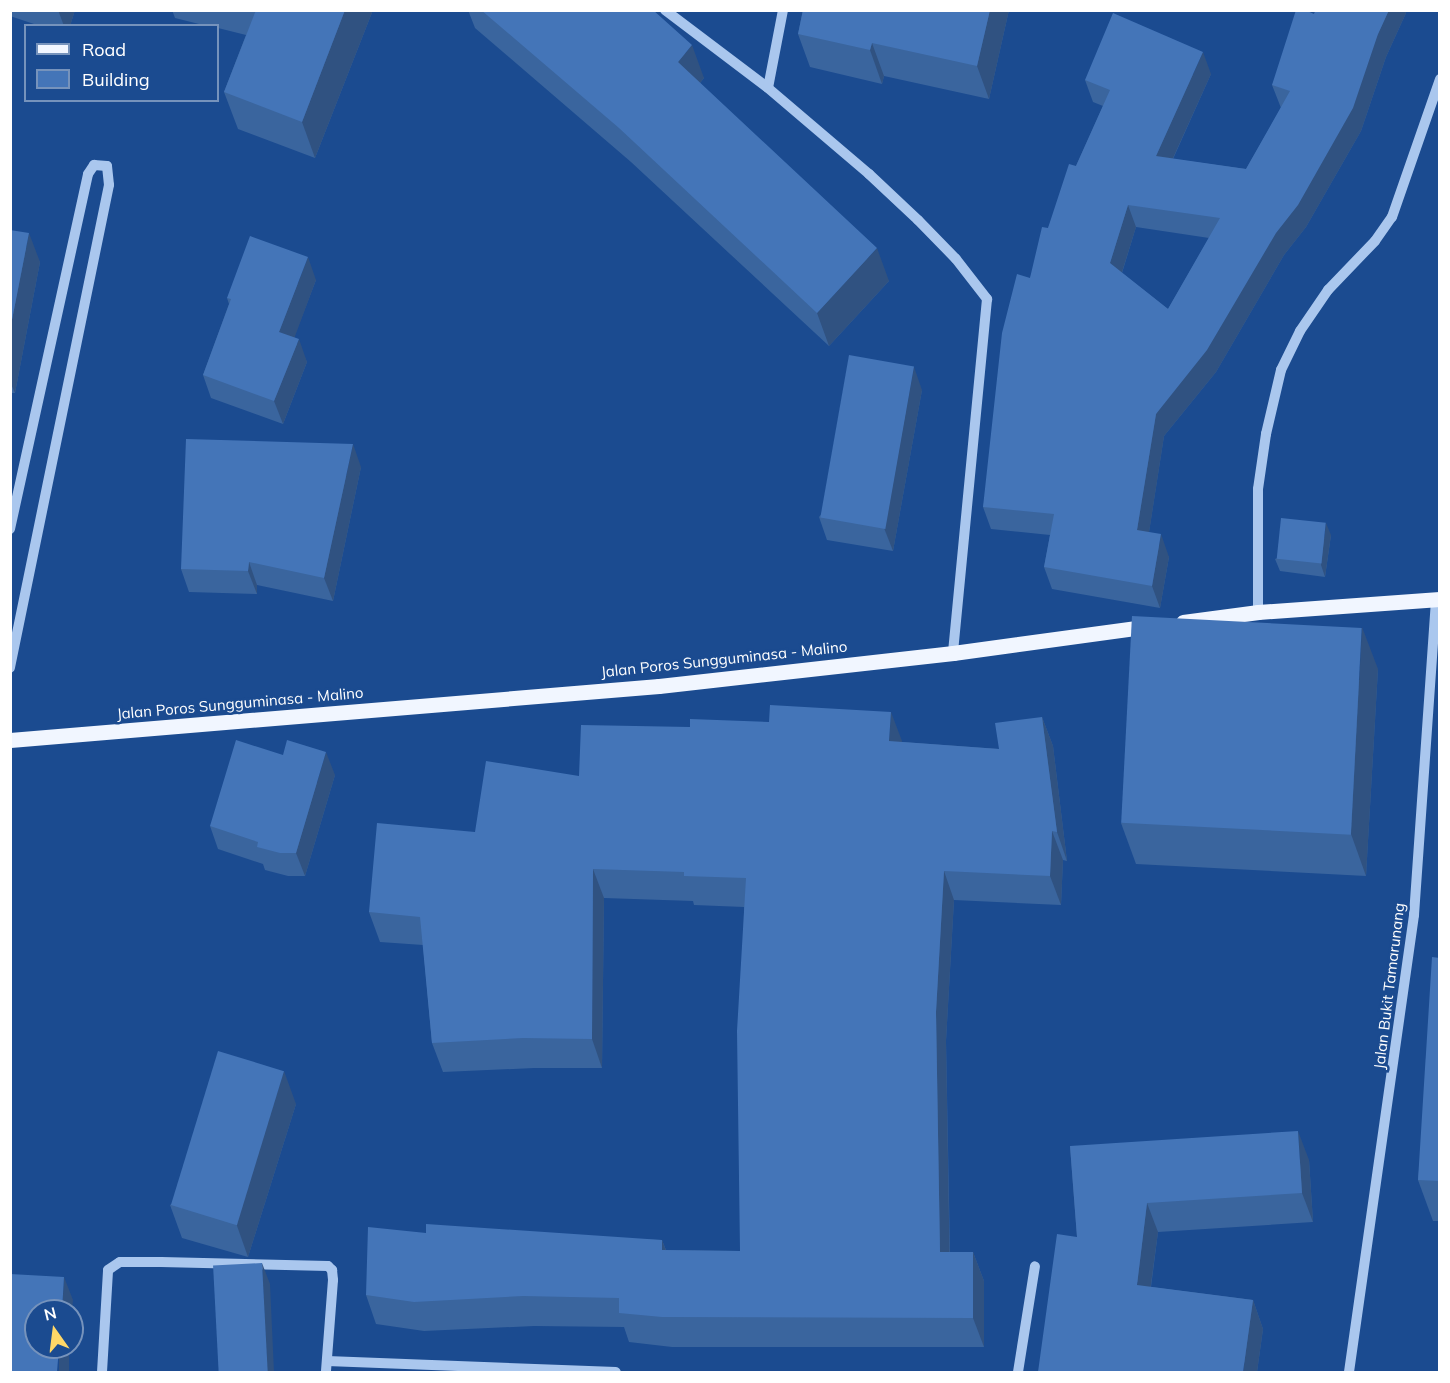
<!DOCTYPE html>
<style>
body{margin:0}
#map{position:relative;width:1450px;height:1383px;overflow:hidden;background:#1b4b90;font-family:Mulish,sans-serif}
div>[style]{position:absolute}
.minor>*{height:10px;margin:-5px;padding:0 5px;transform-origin:5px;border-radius:5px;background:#aac7ee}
.major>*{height:15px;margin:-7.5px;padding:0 7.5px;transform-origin:7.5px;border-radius:7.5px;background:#f1f6ff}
.wall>*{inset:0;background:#3a659e}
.shaded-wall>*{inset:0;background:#305281;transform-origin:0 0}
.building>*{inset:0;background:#4475b8;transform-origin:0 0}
span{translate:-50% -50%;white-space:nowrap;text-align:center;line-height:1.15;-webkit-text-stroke:5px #1b4b90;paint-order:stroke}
.street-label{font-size:15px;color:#fff}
.frame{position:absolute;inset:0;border:12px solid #fff;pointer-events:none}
.legend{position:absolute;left:24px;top:24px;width:195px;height:78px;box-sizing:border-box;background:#1b4b90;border:2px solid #7693bc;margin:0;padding:8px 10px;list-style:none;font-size:18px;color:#fff}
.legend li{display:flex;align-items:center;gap:12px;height:30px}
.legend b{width:30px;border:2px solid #7693bc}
.north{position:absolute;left:24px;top:1299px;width:60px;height:60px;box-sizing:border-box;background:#1b4b90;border:2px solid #7693bc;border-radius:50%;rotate:346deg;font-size:16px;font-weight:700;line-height:24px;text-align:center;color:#fff}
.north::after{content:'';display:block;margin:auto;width:21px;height:27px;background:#ffd767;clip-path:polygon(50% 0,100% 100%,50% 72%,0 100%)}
</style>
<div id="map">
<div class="minor">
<i style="left:665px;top:10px;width:129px;rotate:37.1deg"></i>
<i style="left:783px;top:10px;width:79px;rotate:100.9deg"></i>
<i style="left:768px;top:88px;width:133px;rotate:40.4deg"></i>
<i style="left:869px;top:174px;width:67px;rotate:43.2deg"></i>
<i style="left:918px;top:220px;width:54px;rotate:45.7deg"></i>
<i style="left:956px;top:259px;width:51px;rotate:52.2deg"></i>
<i style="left:987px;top:299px;width:356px;rotate:95.5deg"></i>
<i style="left:10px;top:529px;width:363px;rotate:-77.6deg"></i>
<i style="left:88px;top:174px;width:11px;rotate:-56deg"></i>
<i style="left:94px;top:165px;width:13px;rotate:4deg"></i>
<i style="left:107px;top:166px;width:19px;rotate:84deg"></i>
<i style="left:109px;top:185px;width:493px;rotate:101.6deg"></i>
<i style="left:1258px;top:612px;width:123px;rotate:-90deg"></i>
<i style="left:1258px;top:489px;width:56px;rotate:-81.7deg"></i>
<i style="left:1266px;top:434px;width:66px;rotate:-76.8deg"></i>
<i style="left:1281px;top:370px;width:43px;rotate:-64deg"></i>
<i style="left:1300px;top:331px;width:50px;rotate:-55.7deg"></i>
<i style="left:1328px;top:290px;width:68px;rotate:-46.2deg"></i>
<i style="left:1375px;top:241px;width:29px;rotate:-55deg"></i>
<i style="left:1392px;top:217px;width:146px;rotate:-70.8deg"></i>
<i style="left:327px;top:1361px;width:289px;rotate:2.2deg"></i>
<i style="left:102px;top:1372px;width:102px;rotate:-86.6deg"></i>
<i style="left:108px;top:1270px;width:14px;rotate:-34deg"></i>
<i style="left:120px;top:1262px;width:41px"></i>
<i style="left:161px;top:1262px;width:167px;rotate:1.4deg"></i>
<i style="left:328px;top:1266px;width:6px;rotate:45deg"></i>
<i style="left:332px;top:1270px;width:10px;rotate:84deg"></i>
<i style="left:333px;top:1280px;width:92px;rotate:94.4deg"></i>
<i style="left:1018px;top:1372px;width:107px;rotate:-80.9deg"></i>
<i style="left:1349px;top:1372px;width:462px;rotate:-81.9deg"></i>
<i style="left:1414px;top:915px;width:316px;rotate:-86deg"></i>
</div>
<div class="major">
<i style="left:1183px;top:622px;width:76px;rotate:-7.6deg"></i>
<i style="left:1258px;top:612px;width:182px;rotate:-4.1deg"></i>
<i style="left:10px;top:740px;width:651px;rotate:-4.76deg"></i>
<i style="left:659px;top:686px;width:296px;rotate:-6.4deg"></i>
<i style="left:953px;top:653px;width:200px;rotate:-7.8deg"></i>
</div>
<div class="wall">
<i style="clip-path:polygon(10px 10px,75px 10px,70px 26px,40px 26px,10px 16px)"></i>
<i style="clip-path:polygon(172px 10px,373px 10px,315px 158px,238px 129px,224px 92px,246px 35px,218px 28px,218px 26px,207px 26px,175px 18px)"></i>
<i style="clip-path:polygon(468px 10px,653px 10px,704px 78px,700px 83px,889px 281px,829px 346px,631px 162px,475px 28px)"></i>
<i style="clip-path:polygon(803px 10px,1009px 10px,989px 99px,884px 76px,882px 84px,810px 67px,798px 34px)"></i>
<i style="clip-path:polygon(evenodd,1316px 10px,1405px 10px,1406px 13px,1386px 57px,1361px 131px,1306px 227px,1284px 255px,1216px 372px,1164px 436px,1149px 532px,1169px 557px,1160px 608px,1052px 589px,1044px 567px,1050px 535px,991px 529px,983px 507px,1030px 278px,1048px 228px,1103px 106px,1093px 102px,1085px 80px,1211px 74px,1173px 159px,1246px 169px,1281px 108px,1272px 85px,1316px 10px,1136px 227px,1209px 238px,1168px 309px,1122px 273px,1136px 227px)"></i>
<i style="clip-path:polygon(10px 230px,40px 262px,15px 393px,10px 393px)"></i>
<i style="clip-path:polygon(316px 280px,294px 337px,307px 362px,283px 424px,211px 398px,203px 375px,229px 304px,227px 298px)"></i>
<i style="clip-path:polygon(922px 390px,893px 551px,827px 540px,819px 517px)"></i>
<i style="clip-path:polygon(361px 467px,333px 601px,257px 585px,257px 594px,189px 592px,181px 569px)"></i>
<i style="clip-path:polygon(1331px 535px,1325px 577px,1280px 571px,1275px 559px)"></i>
<i style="clip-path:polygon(1378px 669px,1366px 876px,1136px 864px,1121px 823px)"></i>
<i style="clip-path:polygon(1042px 717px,1053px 746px,1067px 861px,1063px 860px,1061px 905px,954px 900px,946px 1041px,950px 1252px,973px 1252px,984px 1281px,984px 1347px,672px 1347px,629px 1342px,624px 1327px,534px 1326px,424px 1331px,376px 1324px,366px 1295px,426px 1233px,662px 1240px,666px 1250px,740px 1251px,744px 907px,694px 905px,693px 901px,604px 898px,602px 1068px,534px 1068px,443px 1072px,432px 1043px,423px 945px,380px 942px,369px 912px,475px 832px,579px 776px,902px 741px,902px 742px,999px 749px)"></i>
<i style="clip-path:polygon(335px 775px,305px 876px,288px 876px,265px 870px,263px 864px,218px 849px,210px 826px)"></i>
<i style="clip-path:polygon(1440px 958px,1440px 1221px,1433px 1221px,1418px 1180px)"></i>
<i style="clip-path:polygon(296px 1104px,248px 1257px,182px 1238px,170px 1205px)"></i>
<i style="clip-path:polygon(1070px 1146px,1309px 1160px,1313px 1222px,1158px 1232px,1151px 1287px,1253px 1300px,1263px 1329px,1257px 1372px,1077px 1237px)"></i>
</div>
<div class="shaded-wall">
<i style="clip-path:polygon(58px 10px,75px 10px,70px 26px,64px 26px)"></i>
<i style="clip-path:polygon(345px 10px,373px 10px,315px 158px,302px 122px)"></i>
<i style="clip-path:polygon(990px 10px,1009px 10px,989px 99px,977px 66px)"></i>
<i style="clip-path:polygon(1389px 10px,1405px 10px,1406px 13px,1386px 57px,1361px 131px,1306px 227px,1284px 255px,1216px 372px,1164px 436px,1146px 552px,1137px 530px,1156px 414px,1378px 34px)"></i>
<i style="clip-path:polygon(872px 43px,884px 76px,882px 84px,870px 50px)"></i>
<i style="clip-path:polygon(692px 45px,704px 78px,690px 95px,678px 62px)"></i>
<i style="clip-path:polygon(1203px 52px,1211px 74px,1164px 178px,1156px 156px)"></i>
<i style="clip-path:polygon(1128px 205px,1136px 227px,1118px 285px,1110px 263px)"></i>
<i style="clip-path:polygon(29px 233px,40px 262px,15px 393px,10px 382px,10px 330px)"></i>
<i style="clip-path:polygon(877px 248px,889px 281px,829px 346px,817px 313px)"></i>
<i style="clip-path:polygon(308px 257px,316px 280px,288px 355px,279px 332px)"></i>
<i style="clip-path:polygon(299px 339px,307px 362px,283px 424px,274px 401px)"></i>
<i style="clip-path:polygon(914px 367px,922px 390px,893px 551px,884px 528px)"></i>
<i style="clip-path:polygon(353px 444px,361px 467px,333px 601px,324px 578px)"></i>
<i style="clip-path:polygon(1326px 523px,1331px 535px,1325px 577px,1321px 565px)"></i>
<i style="clip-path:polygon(1161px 534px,1169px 557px,1160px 608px,1152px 586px)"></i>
<i style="clip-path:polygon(249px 562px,257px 585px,257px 594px,248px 571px)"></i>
<i style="clip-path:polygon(1362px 627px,1378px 669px,1366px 876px,1351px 834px)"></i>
<i style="clip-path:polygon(891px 712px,902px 741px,900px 771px,889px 741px)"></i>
<i style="clip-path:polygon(1042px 717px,1053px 746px,1067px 861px,1057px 832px)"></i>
<i style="clip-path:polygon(326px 752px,335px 775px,305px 876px,296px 853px)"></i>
<i style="clip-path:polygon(1052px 831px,1063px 860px,1061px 905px,1050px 876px)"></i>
<i style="clip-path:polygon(593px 869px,604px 898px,602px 1068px,592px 1039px)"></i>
<i style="clip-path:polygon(944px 871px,954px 900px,946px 1041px,950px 1281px,940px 1252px,936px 1012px)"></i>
<i style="clip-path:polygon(284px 1071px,296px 1104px,248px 1257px,236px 1223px)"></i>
<i style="clip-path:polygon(1298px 1131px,1309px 1160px,1313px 1222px,1302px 1193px)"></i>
<i style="clip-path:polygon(1147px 1203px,1158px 1232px,1147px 1314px,1137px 1285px)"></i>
<i style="clip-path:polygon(662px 1240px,673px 1269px,662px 1250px)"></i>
<i style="clip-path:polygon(973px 1252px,984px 1281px,984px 1347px,973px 1318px)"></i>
<i style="clip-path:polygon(262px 1263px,270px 1284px,274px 1372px,267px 1372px)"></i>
<i style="clip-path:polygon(64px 1277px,73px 1300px,72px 1311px,62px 1311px)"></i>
<i style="clip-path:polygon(1253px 1300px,1263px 1329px,1257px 1372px,1243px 1372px)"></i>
<i style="left:59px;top:1347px;width:10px;height:25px"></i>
</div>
<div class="building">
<i style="clip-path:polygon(256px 10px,345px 10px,302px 122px,224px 92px)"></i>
<i style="clip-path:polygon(481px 10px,653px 10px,692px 45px,678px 62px,877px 248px,817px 313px,619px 128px)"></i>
<i style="clip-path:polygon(803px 10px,990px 10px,977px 66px,872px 43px,870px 50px,798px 34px)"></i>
<i style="clip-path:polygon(evenodd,1296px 10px,1305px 10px,1314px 14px,1316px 10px,1389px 10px,1378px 34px,1353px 108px,1298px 205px,1276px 233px,1207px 350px,1156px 414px,1137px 530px,1161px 534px,1152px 586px,1044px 567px,1054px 514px,983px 507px,1002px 333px,1017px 274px,1030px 278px,1042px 227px,1048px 228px,1069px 164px,1076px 166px,1110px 90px,1085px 80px,1113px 13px,1203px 52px,1156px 156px,1246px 169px,1290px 91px,1272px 85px,1296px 10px,1128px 205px,1220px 218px,1168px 309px,1110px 263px,1128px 205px)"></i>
<i style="clip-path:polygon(10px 230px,29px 233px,10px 330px)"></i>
<i style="clip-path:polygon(250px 236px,308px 257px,279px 332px,299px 339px,274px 401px,203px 375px,231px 299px,227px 298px)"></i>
<i style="left:849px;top:355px;width:66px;height:165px;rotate:10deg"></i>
<i style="clip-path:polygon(186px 439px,353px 444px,324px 578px,249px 562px,248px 571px,181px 569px)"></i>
<i style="left:1281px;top:518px;width:45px;height:41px;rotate:6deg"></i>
<i style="left:1132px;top:616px;width:230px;height:207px;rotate:3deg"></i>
<i style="clip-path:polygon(770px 705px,891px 712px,889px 741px,999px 749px,995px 723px,1042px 717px,1057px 832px,1052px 831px,1050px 876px,944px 871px,936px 1012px,940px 1252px,973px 1252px,973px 1318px,662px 1317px,619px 1313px,619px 1298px,523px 1296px,414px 1302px,366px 1295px,368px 1227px,426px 1233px,426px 1224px,662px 1240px,662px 1250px,740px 1251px,737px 1031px,746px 878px,684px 876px,684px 872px,593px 869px,592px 1039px,523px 1038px,432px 1043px,420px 917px,369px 912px,377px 823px,475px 832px,486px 761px,579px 776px,581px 725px,690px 727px,690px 719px,769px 722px)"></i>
<i style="clip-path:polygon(236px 740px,283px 755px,287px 740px,326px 752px,296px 853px,280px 853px,257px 847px,258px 842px,210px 826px)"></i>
<i style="clip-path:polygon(1432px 957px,1440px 958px,1440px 1181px,1418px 1180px)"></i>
<i style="left:218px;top:1051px;width:69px;height:161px;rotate:17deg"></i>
<i style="clip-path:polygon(1298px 1131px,1302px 1193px,1147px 1203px,1137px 1285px,1253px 1300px,1243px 1372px,1038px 1372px,1057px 1234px,1077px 1237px,1070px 1146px)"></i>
<i style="left:262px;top:1263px;width:109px;height:49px;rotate:87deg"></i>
<i style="clip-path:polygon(10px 1274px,64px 1277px,62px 1311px,36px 1311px,36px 1347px,59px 1347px,57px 1372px,10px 1372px)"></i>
</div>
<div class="street-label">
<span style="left:724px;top:659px;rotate:-6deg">Jalan Poros Sungguminasa - Malino</span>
<span style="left:240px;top:703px;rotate:-5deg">Jalan Poros Sungguminasa - Malino</span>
<span style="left:1389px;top:986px;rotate:-83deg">Jalan Bukit Tamarunang</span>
</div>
<div class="frame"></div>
<ul class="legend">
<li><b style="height:8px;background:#f1f6ff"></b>Road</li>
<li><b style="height:16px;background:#4475b8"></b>Building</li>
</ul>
<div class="north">N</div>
</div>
